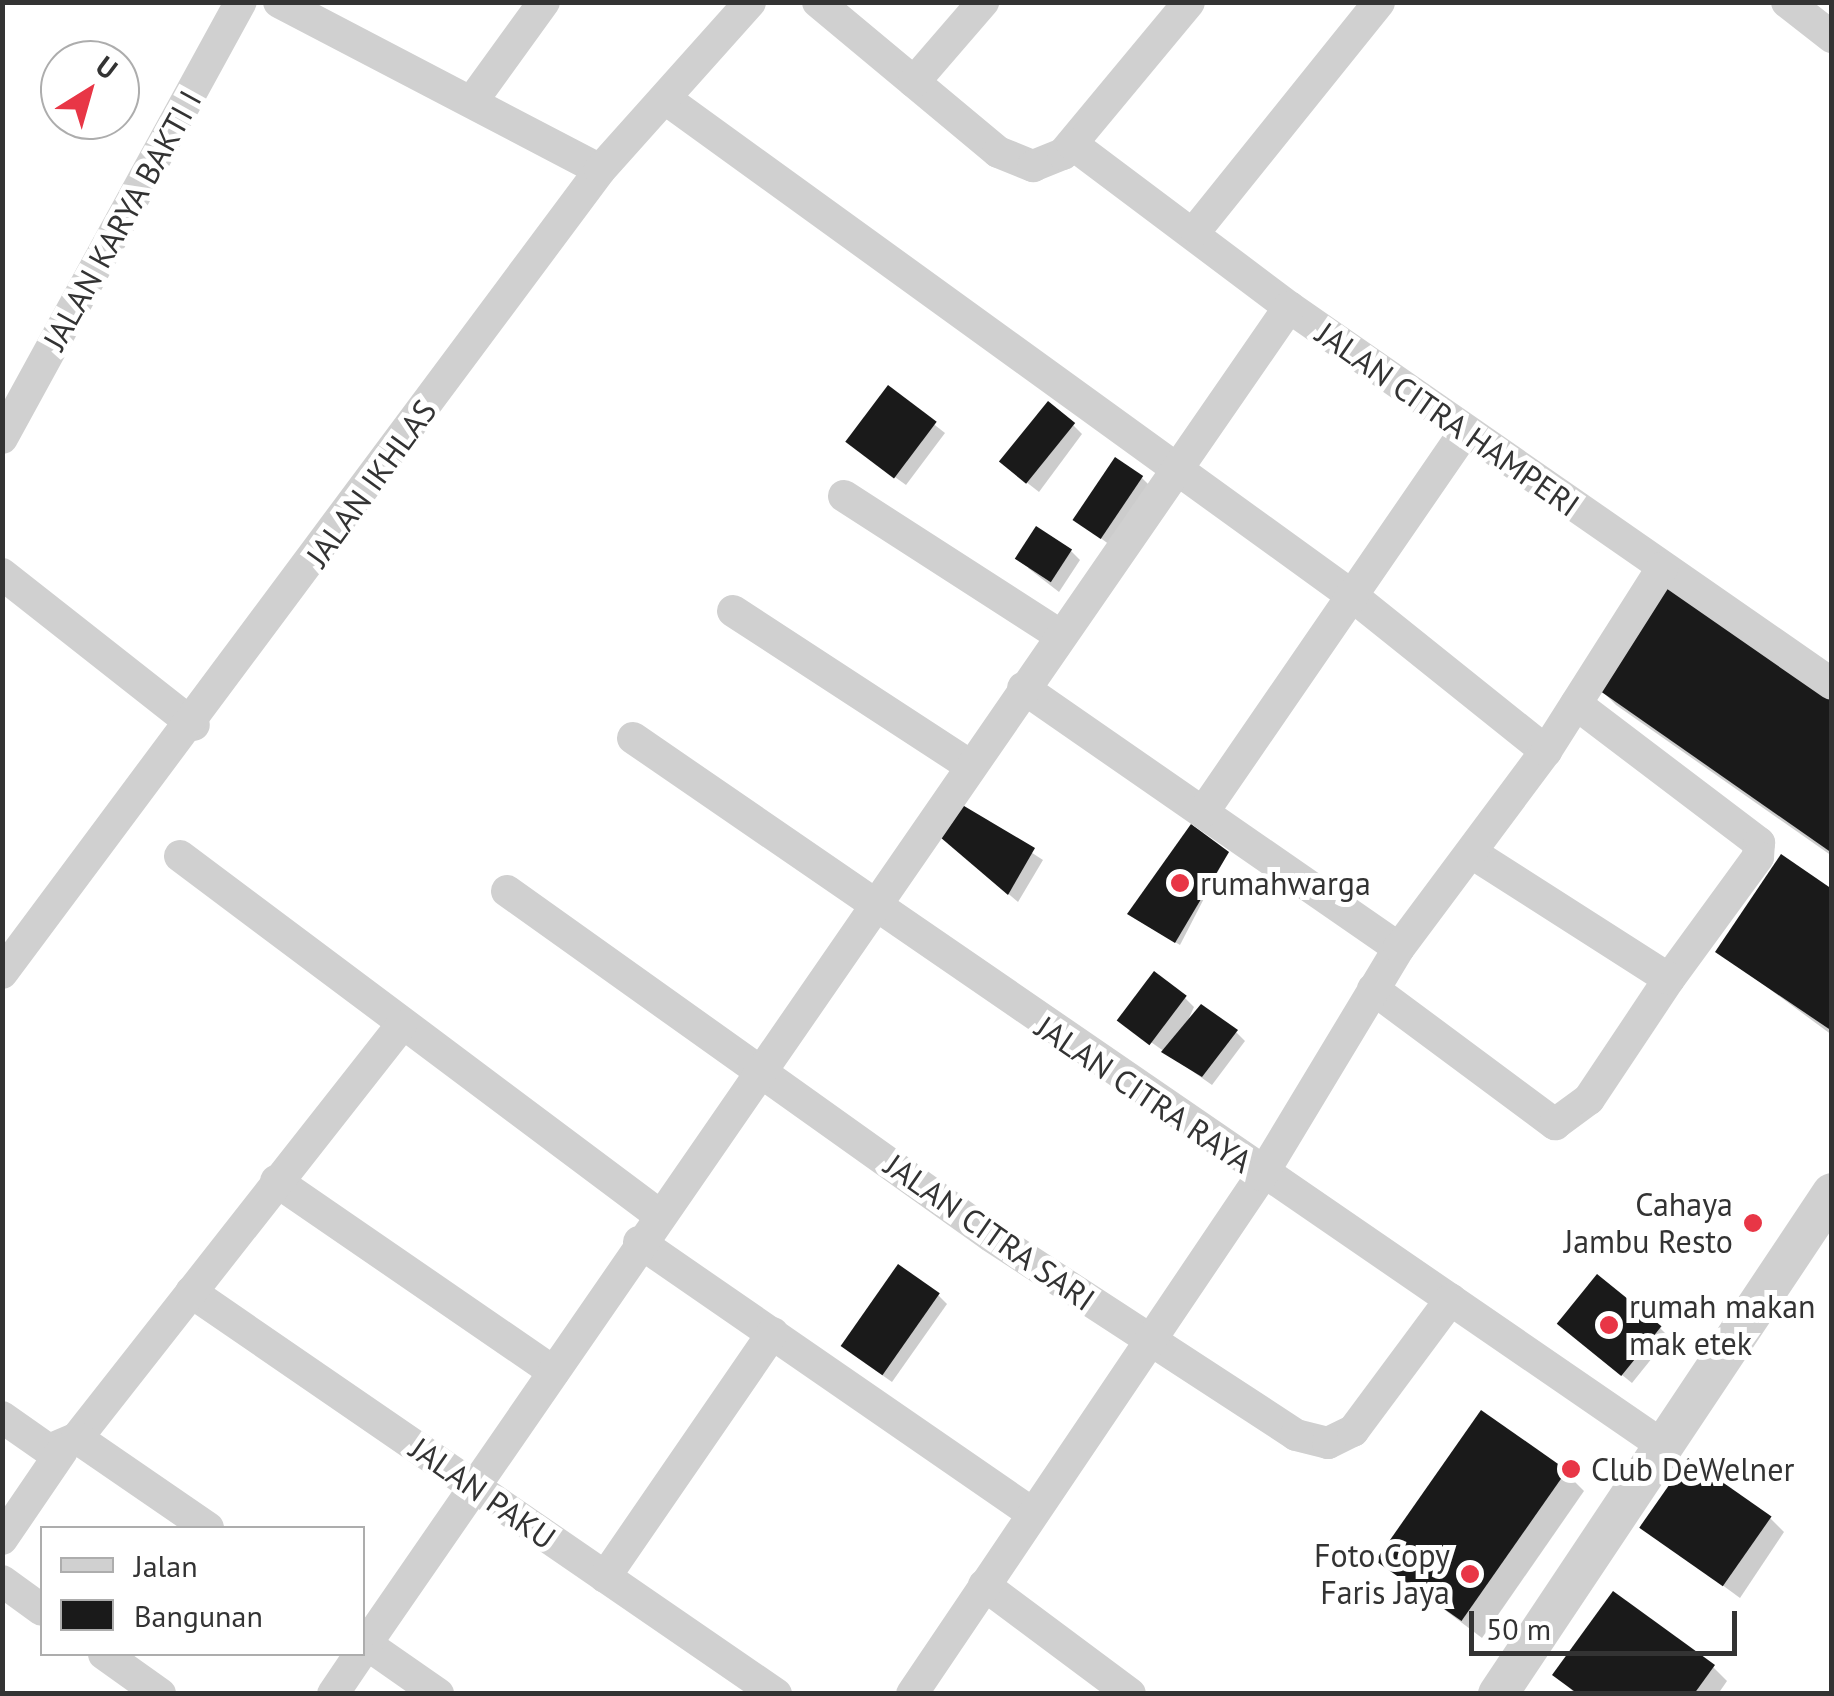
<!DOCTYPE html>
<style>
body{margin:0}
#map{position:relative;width:1834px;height:1696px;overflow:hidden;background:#fff;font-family:"PT Sans",sans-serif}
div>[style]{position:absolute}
.shadow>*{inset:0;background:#0003}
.building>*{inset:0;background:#1a1a1a;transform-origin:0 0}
.minor>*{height:32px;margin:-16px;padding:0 16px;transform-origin:16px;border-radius:16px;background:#d0d0d0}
.tertiary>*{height:40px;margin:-20px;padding:0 20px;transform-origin:20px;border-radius:20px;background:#d0d0d0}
.dots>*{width:28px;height:28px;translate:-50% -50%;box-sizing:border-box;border:5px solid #fff;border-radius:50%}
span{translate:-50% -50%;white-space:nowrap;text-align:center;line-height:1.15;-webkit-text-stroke:10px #fff;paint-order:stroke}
.street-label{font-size:32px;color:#333}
.poi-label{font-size:32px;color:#333}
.left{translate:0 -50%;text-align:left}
.right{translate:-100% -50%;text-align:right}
.frame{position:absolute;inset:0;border:5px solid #333;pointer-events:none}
.legend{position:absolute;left:40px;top:1526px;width:325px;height:130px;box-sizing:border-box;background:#fff;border:2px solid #adadad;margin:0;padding:12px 18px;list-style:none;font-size:30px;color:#333}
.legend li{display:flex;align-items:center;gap:20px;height:50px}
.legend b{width:50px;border:2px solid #adadad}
.north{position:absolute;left:40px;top:40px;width:100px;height:100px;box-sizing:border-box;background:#fff;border:2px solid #adadad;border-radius:50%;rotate:37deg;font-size:28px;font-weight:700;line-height:40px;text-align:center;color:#333}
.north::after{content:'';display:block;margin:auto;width:35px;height:45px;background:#e83646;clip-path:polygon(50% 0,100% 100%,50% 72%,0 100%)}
.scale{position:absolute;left:1469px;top:1611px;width:268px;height:45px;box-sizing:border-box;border:5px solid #333;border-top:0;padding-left:12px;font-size:30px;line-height:35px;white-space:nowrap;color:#333;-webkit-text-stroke:8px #fff;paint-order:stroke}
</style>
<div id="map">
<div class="shadow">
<i style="clip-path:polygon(889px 389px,945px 433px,906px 485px,856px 449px)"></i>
<i style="clip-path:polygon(1073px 425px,1082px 434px,1039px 492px,1012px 471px)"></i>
<i style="clip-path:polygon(1142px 478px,1151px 487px,1110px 545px,1076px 520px)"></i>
<i style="clip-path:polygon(1071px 551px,1080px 560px,1059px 592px,1028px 568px)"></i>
<i style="clip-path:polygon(1597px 686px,1832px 696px,1832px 856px,1616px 705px)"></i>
<i style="clip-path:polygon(960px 806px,1043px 860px,1018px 902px,952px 846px)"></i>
<i style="clip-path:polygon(1227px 854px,1180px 945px,1134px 918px)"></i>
<i style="clip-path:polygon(1832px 892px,1832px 1035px,1718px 951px)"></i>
<i style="clip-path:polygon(1185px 998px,1194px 1007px,1184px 1029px,1236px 1032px,1245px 1041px,1212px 1085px,1121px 1021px)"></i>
<i style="clip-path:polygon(938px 1295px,947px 1304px,892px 1382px,852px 1354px)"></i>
<i style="clip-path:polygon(1660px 1328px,1669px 1337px,1632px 1383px,1570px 1333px)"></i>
<i style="clip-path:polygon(1565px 1472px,1584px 1491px,1482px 1638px,1380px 1561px)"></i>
<i style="clip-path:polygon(1770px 1518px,1784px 1532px,1740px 1598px,1643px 1527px)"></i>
<i style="clip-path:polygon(1713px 1667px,1727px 1681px,1718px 1694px,1576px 1694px,1555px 1675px)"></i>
</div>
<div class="building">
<i style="left:888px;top:385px;width:61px;height:71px;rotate:37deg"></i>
<i style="left:1048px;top:401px;width:35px;height:78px;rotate:39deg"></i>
<i style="left:1115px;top:457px;width:34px;height:76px;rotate:34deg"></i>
<i style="left:1036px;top:526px;width:43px;height:39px;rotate:33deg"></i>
<i style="clip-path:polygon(1670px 577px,1832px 693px,1832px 853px,1593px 686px)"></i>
<i style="clip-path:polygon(959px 803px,1035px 848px,1008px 895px,940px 837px)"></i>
<i style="clip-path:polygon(1191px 824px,1229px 852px,1175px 943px,1127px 914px)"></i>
<i style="clip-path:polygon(1781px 854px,1832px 889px,1832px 1031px,1715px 952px)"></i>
<i style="left:1154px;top:971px;width:41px;height:62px;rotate:37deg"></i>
<i style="clip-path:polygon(1201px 1004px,1238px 1030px,1202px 1077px,1161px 1052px)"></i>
<i style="left:898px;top:1264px;width:51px;height:100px;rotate:35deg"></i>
<i style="left:1597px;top:1274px;width:83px;height:64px;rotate:39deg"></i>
<i style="left:1481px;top:1410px;width:105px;height:184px;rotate:35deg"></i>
<i style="left:1688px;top:1458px;width:102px;height:85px;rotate:35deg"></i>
<i style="clip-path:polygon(1613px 1591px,1715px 1665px,1694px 1694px,1578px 1694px,1552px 1675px)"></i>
</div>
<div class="minor">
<i style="left:279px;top:2px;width:362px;rotate:27.6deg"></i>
<i style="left:818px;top:2px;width:234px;rotate:39.8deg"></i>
<i style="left:998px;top:152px;width:38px;rotate:22deg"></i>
<i style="left:1033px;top:166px;width:32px;rotate:-22deg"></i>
<i style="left:1063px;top:154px;width:197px;rotate:-50.3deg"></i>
<i style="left:1787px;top:2px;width:57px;rotate:37.9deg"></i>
<i style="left:914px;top:82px;width:106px;rotate:-49.2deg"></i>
<i style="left:473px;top:100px;width:121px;rotate:-54.1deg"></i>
<i style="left:667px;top:100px;width:844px;rotate:35.89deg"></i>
<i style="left:1351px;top:595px;width:250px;rotate:38.7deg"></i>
<i style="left:1072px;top:144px;width:271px;rotate:36.9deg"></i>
<i style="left:1289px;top:307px;width:661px;rotate:34.77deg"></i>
<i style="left:1196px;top:230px;width:292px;rotate:-51.2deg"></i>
<i style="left:2px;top:438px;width:497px;rotate:-61.3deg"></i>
<i style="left:844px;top:496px;width:258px;rotate:32.8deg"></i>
<i style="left:2px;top:574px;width:244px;rotate:38.2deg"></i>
<i style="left:733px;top:611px;width:284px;rotate:33.1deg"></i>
<i style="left:1023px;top:688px;width:457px;rotate:34.7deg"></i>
<i style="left:1576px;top:704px;width:230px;rotate:37.2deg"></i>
<i style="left:1759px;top:843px;width:14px;rotate:94deg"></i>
<i style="left:1758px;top:857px;width:151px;rotate:126.1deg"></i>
<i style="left:633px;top:738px;width:1245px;rotate:34.49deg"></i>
<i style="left:1204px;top:811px;width:461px;rotate:-55.5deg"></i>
<i style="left:180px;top:856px;width:597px;rotate:36.83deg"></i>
<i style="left:507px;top:891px;width:594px;rotate:35.48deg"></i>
<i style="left:991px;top:1236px;width:364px;rotate:33.1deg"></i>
<i style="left:1296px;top:1435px;width:33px;rotate:14deg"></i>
<i style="left:1328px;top:1443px;width:28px;rotate:-26deg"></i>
<i style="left:1353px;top:1431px;width:164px;rotate:-53.4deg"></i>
<i style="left:2px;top:973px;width:1001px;rotate:-53.32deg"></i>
<i style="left:600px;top:170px;width:225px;rotate:-48.2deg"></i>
<i style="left:1373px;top:989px;width:227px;rotate:36.6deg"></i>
<i style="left:1555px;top:1124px;width:42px;rotate:-36.3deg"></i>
<i style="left:1589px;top:1099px;width:144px;rotate:-56.3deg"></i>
<i style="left:1669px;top:979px;width:234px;rotate:-147.4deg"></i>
<i style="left:276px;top:1181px;width:337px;rotate:34.5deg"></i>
<i style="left:639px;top:1242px;width:474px;rotate:34.6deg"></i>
<i style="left:191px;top:1292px;width:710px;rotate:34.5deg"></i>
<i style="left:2px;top:1417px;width:57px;rotate:35.1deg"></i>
<i style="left:49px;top:1450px;width:30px;rotate:-23deg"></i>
<i style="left:77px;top:1438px;width:523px;rotate:-51.84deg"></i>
<i style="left:77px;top:1438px;width:159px;rotate:34.5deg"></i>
<i style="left:2px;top:1539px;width:107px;rotate:-55.7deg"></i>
<i style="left:605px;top:1577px;width:296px;rotate:-55.5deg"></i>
<i style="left:2px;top:1581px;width:49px;rotate:35.9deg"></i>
<i style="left:984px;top:1585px;width:182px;rotate:36.7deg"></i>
<i style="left:362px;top:1641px;width:93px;rotate:34.9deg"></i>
<i style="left:362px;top:1650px;width:1632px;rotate:-55.38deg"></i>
<i style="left:104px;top:1654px;width:69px;rotate:35.5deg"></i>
<i style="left:333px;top:1694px;width:48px;rotate:-56deg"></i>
<i style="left:912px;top:1694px;width:626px;rotate:-56.01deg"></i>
<i style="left:1262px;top:1175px;width:265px;rotate:-58.9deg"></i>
<i style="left:1399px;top:948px;width:246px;rotate:-53.3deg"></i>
<i style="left:1546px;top:751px;width:217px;rotate:-57.6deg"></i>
</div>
<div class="tertiary">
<i style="left:1498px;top:1694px;width:602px;rotate:-56.31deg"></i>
</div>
<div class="dots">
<i style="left:1180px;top:883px;background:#e83646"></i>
<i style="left:1753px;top:1223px;background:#e83646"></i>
<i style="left:1609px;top:1325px;background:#e83646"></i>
<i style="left:1571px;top:1469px;background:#e83646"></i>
<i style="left:1470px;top:1574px;background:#e83646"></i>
</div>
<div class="street-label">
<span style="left:122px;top:220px;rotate:-61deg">JALAN KARYA BAKTI I</span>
<span style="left:1448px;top:419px;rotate:35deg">JALAN CITRA HAMPERI</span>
<span style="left:371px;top:483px;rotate:-54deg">JALAN IKHLAS</span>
<span style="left:1144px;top:1094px;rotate:34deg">JALAN CITRA RAYA</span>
<span style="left:990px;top:1232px;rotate:35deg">JALAN CITRA SARI</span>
<span style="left:483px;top:1493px;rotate:35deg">JALAN PAKU</span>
</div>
<div class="poi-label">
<span class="left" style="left:1200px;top:883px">rumahwarga</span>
<span class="right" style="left:1733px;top:1223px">Cahaya<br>Jambu Resto</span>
<span class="left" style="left:1629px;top:1325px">rumah makan<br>mak etek</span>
<span class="left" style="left:1591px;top:1469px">Club DeWelner</span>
<span class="right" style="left:1450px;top:1574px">Foto Copy<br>Faris Jaya</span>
</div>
<div class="frame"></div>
<ul class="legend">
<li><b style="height:12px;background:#d0d0d0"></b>Jalan</li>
<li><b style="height:28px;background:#1a1a1a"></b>Bangunan</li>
</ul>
<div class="north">U</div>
<div class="scale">50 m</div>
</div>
